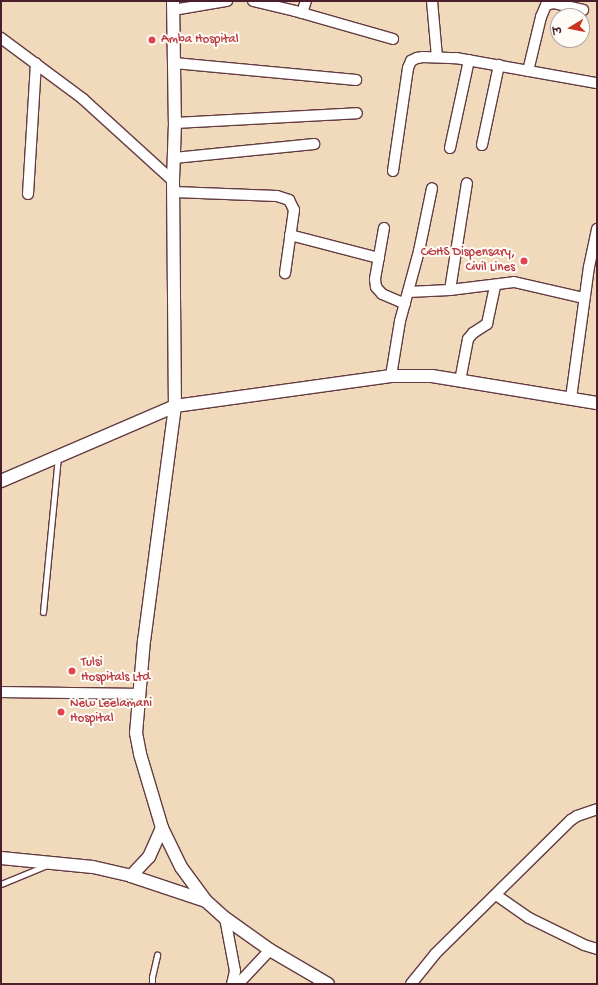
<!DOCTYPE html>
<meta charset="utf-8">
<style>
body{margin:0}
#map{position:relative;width:598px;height:985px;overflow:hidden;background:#f1dabb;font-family:"Gochi Hand","Playpen Sans Deva",sans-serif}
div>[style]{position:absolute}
.roads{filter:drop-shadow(1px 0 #633b41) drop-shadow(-1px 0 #633b41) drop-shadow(0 1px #633b41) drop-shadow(0 -1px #633b41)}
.service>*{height:5px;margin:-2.5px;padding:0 2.5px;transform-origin:2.5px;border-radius:2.5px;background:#fff}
.minor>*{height:10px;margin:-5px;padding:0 5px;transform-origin:5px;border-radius:5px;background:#fff}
.tertiary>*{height:12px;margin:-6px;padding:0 6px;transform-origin:6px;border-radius:6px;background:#fff}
.dots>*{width:11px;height:11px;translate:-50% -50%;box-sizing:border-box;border:2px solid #fdfcf7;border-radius:50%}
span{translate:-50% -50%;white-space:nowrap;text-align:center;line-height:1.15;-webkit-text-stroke:4px #fdfcf7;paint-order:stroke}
.health-label{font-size:13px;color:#be3a42}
.left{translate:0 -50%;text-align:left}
.right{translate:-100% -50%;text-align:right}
.frame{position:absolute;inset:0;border:2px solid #4a1f2b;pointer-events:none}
.north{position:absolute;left:550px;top:8px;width:40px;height:40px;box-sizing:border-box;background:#fdfcf7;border:1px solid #b5a4a5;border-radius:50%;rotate:260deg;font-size:11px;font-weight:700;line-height:16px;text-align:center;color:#4a1f2b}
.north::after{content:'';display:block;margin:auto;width:14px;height:18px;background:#c8321e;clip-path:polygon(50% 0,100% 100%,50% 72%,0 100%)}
</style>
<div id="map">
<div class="roads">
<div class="service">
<i style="left:43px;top:612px;width:156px;rotate:-84.5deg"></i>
<i style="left:1px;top:884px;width:50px;rotate:-22.4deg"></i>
<i style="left:152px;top:984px;width:7px;rotate:-90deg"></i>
<i style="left:152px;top:977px;width:23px;rotate:-77deg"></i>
</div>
<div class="minor">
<i style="left:253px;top:1px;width:43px;rotate:13.4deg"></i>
<i style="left:295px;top:11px;width:102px;rotate:15.9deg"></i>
<i style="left:432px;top:1px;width:56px;rotate:84.9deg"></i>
<i style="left:173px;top:10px;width:55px;rotate:-9.5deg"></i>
<i style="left:302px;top:13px;width:13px;rotate:-72deg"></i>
<i style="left:1px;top:38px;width:102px;rotate:36.6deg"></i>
<i style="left:83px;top:99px;width:122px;rotate:42.3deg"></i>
<i style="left:174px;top:63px;width:183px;rotate:5.3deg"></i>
<i style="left:528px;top:71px;width:56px;rotate:-76.5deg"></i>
<i style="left:541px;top:17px;width:13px;rotate:-67deg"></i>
<i style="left:546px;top:5px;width:7px;rotate:-16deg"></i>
<i style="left:553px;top:3px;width:31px;rotate:13deg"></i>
<i style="left:175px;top:123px;width:182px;rotate:-3.1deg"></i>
<i style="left:482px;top:145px;width:82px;rotate:-78deg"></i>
<i style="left:450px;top:148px;width:90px;rotate:-77.8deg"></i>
<i style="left:174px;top:158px;width:141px;rotate:-5.7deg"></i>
<i style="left:393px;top:171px;width:104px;rotate:-81.7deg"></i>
<i style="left:408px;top:68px;width:8px;rotate:-67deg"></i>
<i style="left:411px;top:61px;width:7px;rotate:-27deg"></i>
<i style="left:417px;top:58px;width:6px;rotate:-9deg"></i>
<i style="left:423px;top:57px;width:33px;rotate:2deg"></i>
<i style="left:456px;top:58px;width:143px;rotate:10.1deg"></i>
<i style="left:174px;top:192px;width:103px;rotate:2.2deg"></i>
<i style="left:277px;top:196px;width:13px;rotate:18deg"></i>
<i style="left:289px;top:200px;width:11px;rotate:63deg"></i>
<i style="left:294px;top:210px;width:64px;rotate:98.1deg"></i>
<i style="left:28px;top:194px;width:131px;rotate:-86.5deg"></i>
<i style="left:384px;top:228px;width:52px;rotate:100deg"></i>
<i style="left:375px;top:279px;width:8px;rotate:83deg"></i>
<i style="left:376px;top:287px;width:9px;rotate:49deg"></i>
<i style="left:382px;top:294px;width:25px;rotate:23deg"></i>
<i style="left:290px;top:235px;width:92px;rotate:14.5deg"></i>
<i style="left:450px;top:290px;width:108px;rotate:-81deg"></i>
<i style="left:408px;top:292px;width:42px;rotate:-2.7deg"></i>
<i style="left:450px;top:290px;width:64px;rotate:-7.1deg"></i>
<i style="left:514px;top:282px;width:72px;rotate:12.9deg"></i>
<i style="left:391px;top:376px;width:56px;rotate:-80.7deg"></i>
<i style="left:400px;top:321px;width:73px;rotate:-74.8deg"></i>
<i style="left:419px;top:251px;width:64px;rotate:-78.3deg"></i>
<i style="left:460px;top:381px;width:43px;rotate:-79.2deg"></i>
<i style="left:468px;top:339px;width:8px;rotate:-50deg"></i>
<i style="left:473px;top:333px;width:17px;rotate:-33deg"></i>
<i style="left:487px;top:324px;width:40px;rotate:-78deg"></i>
<i style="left:571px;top:398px;width:132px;rotate:-82.2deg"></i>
<i style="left:589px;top:267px;width:39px;rotate:-78deg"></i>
<i style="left:1px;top:692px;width:137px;rotate:0.8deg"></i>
<i style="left:496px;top:895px;width:40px;rotate:34.9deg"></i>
<i style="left:529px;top:918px;width:61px;rotate:26.1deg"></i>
<i style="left:584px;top:945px;width:14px;rotate:17deg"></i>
<i style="left:225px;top:918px;width:54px;rotate:79.3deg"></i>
<i style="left:235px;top:971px;width:13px;rotate:103deg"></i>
<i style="left:238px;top:984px;width:47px;rotate:-46.7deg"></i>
<i style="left:411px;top:984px;width:38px;rotate:-51deg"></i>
<i style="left:435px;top:954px;width:191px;rotate:-44.6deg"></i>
<i style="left:571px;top:820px;width:7px;rotate:-34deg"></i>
<i style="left:577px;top:816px;width:21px;rotate:-19deg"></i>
</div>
<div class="tertiary">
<i style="left:173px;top:1px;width:122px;rotate:89.1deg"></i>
<i style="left:175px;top:123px;width:58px;rotate:92deg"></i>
<i style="left:173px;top:181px;width:225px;rotate:89.5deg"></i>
<i style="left:175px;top:406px;width:236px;rotate:97.5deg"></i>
<i style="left:144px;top:640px;width:93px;rotate:94.9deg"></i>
<i style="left:136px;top:733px;width:21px;rotate:79deg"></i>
<i style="left:140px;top:754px;width:77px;rotate:73.4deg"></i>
<i style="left:162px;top:828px;width:43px;rotate:64deg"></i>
<i style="left:181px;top:867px;width:42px;rotate:53.7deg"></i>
<i style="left:1px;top:481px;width:189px;rotate:-23.3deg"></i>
<i style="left:175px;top:406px;width:218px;rotate:-7.9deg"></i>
<i style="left:391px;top:376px;width:41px"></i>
<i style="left:432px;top:376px;width:167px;rotate:9.3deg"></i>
<i style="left:1px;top:858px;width:92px;rotate:5.6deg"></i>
<i style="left:93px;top:867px;width:39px;rotate:13deg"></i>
<i style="left:131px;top:876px;width:79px;rotate:18.4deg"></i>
<i style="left:206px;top:901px;width:25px;rotate:42deg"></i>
<i style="left:225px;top:918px;width:55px;rotate:35.4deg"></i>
<i style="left:270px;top:950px;width:67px;rotate:30.4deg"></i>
<i style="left:131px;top:876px;width:26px;rotate:-47deg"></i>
<i style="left:149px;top:857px;width:32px;rotate:-66deg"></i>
</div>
</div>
<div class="dots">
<i style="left:152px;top:40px;background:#e0444e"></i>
<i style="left:524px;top:261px;background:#e0444e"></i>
<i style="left:72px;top:671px;background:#e0444e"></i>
<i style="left:61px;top:712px;background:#e0444e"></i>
</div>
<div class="health-label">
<span class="left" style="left:161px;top:40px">Amba Hospital</span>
<span class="right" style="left:515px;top:261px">CGHS Dispensary,<br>Civil Lines</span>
<span class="left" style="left:81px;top:671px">Tulsi<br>Hospitals Ltd</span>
<span class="left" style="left:70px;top:712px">New Leelamani<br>Hospital</span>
</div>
<div class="frame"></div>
<div class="north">उ</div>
</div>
